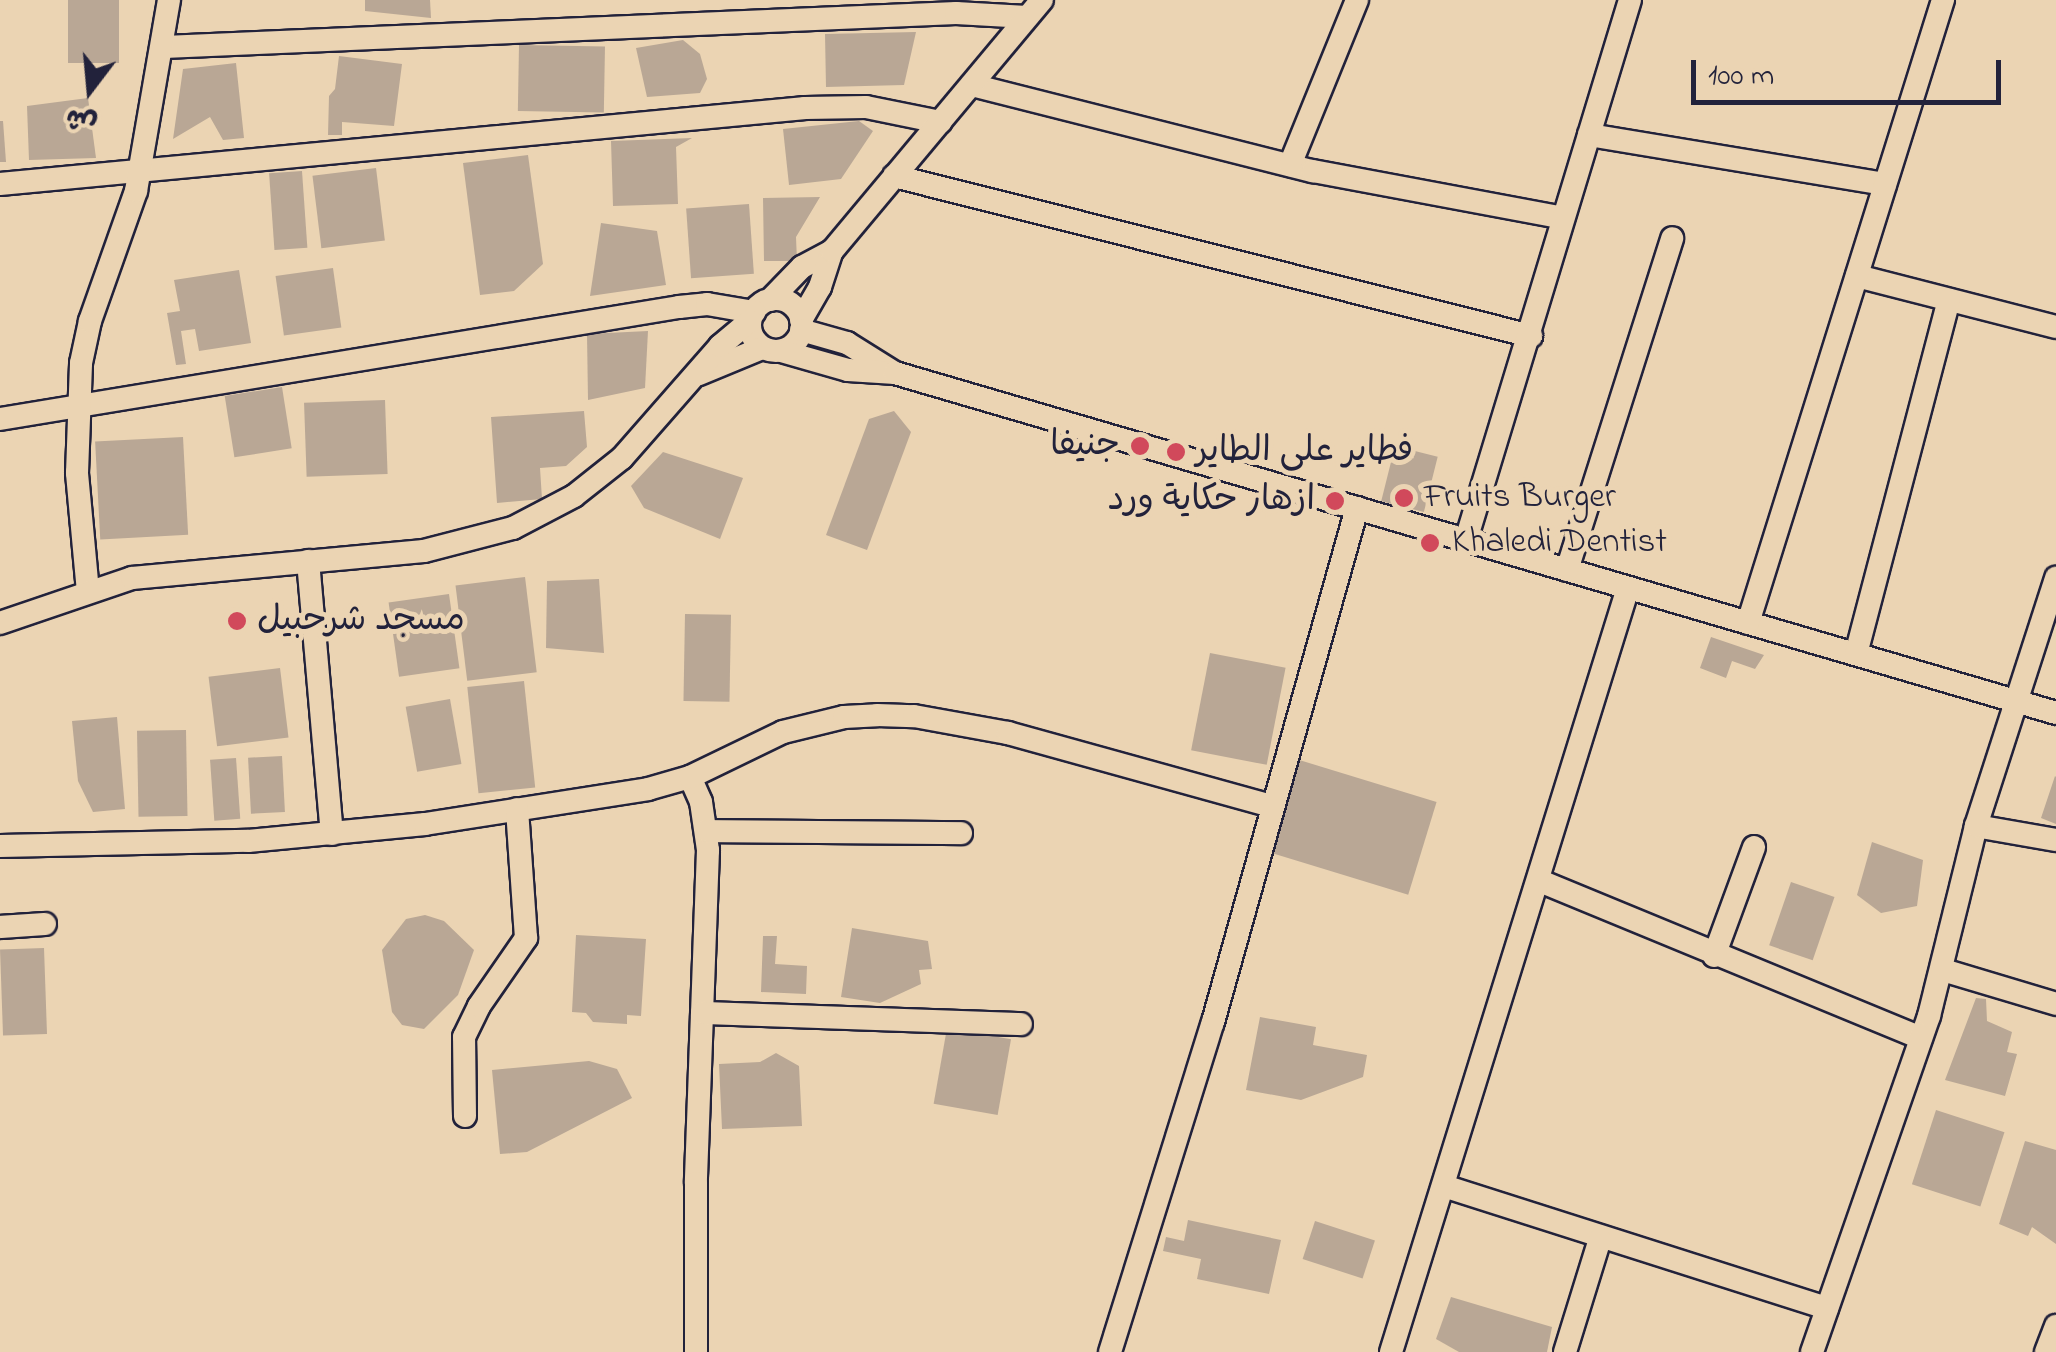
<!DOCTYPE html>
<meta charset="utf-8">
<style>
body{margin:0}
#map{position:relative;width:2056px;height:1352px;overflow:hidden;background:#ebd4b3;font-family:"Indie Flower","Playpen Sans Arabic",sans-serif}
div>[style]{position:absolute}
.building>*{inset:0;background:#b9a795;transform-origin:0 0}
.roads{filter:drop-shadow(2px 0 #22223b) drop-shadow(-2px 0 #22223b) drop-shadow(0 2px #22223b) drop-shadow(0 -2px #22223b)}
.minor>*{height:22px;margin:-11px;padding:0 11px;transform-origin:11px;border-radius:11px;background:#ebd4b3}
.minor>.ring{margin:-11px;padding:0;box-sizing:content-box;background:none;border:22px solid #ebd4b3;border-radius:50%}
.dots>*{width:28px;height:28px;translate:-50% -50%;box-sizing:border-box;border:5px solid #ebd4b3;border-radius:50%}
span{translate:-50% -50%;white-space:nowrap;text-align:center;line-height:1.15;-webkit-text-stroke:10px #ebd4b3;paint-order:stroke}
.poi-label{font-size:35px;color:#22223b}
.right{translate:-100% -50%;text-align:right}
.left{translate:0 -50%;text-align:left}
.north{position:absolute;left:40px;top:40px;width:100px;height:100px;-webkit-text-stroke:8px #ebd4b3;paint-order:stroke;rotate:196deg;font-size:28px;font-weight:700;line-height:40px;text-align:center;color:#22223b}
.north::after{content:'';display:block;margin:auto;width:35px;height:45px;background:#22223b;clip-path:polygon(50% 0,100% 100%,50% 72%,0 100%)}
.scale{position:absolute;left:1691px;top:60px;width:310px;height:45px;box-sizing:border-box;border:5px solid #22223b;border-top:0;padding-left:12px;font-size:30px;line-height:35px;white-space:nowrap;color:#22223b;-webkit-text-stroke:8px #ebd4b3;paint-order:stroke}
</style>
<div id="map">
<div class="building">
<i style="left:68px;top:0;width:51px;height:63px"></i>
<i style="clip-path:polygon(365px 0,430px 0,431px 18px,365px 11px)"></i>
<i style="clip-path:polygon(916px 32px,904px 85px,826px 87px,825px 34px)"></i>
<i style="clip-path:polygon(683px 40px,700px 54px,707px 79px,700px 93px,647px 97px,636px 48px)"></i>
<i style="left:519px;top:45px;width:86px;height:66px;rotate:1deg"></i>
<i style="clip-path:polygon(339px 56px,402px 64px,394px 126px,342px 122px,342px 135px,328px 135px,329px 96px,335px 89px)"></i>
<i style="clip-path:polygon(236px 63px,244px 138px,223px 140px,210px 117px,173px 139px,183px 69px)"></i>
<i style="clip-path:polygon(88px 98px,96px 158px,29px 160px,27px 106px)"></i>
<i style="clip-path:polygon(0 121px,3px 121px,6px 162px,0 162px)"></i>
<i style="clip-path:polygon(859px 121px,873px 131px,841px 179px,789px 185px,783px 129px)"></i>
<i style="clip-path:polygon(692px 138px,676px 147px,678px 204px,613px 206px,611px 141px)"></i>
<i style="clip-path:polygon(528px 155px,543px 264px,514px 291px,480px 295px,463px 163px)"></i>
<i style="left:376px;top:168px;width:73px;height:64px;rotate:83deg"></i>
<i style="left:302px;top:171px;width:77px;height:33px;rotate:86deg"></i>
<i style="clip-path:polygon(820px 197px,796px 237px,797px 261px,764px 261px,763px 198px)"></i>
<i style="left:749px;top:204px;width:70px;height:63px;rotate:86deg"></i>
<i style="clip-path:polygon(601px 223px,657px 231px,666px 285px,590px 296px)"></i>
<i style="left:333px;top:268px;width:60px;height:58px;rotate:82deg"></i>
<i style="clip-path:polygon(239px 270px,251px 343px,199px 351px,195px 329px,181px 331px,186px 364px,176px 365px,167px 313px,180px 311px,174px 280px)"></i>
<i style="clip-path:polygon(648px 331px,645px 388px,588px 400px,587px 334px)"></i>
<i style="left:282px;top:387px;width:62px;height:58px;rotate:81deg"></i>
<i style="left:385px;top:400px;width:74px;height:81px;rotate:88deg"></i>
<i style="clip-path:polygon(584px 411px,587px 447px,566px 466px,540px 468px,542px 499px,497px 503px,491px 417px)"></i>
<i style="clip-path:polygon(894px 411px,911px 432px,867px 550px,826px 535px,869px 419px)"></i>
<i style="left:183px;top:437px;width:98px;height:88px;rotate:87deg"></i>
<i style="left:1395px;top:446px;width:44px;height:57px;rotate:14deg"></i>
<i style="clip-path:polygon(663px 452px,743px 478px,720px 539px,644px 508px,631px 486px)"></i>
<i style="left:525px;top:577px;width:96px;height:70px;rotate:83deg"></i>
<i style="clip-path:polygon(599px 579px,604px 653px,546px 648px,547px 581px)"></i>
<i style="left:449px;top:594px;width:75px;height:61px;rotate:82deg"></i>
<i style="left:685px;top:614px;width:46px;height:87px;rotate:1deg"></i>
<i style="clip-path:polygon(1711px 637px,1764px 655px,1755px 669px,1732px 661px,1726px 678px,1700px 668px)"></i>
<i style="left:1210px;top:653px;width:77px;height:99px;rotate:11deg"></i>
<i style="left:280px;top:668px;width:70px;height:72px;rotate:83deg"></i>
<i style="left:524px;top:681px;width:107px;height:57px;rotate:84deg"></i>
<i style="left:450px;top:699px;width:66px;height:45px;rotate:80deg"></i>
<i style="clip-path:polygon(117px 717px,125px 809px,93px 812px,78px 781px,72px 721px)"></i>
<i style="left:186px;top:730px;width:86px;height:49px;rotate:89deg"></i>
<i style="left:282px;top:756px;width:56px;height:34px;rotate:87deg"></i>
<i style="left:236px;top:758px;width:61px;height:26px;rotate:86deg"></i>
<i style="left:1296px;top:759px;width:147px;height:97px;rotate:17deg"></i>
<i style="clip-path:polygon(2055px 776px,2056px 777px,2056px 824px,2041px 818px)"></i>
<i style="clip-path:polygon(1872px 842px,1923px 860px,1917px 906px,1881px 913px,1857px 895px)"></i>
<i style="left:1791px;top:882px;width:46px;height:67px;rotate:19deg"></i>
<i style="clip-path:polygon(425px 915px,444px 921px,474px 950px,458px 995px,424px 1029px,402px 1025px,392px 1012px,382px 950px,406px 919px)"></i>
<i style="clip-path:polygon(852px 928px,928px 941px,932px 969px,919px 970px,921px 984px,880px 1003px,841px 997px)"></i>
<i style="clip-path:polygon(576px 935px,646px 939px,641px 1016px,627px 1015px,627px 1024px,593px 1022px,586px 1013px,572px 1012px)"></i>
<i style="clip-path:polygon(763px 936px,777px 936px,775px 964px,807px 966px,806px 994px,761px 992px)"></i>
<i style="left:44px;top:948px;width:86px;height:44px;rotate:88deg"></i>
<i style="clip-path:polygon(1976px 998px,1986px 999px,1987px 1021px,2012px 1032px,2007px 1052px,2017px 1054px,2005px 1096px,1945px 1080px)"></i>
<i style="clip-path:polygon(1260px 1017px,1316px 1027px,1313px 1045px,1367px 1055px,1363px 1077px,1301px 1100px,1246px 1090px)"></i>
<i style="left:947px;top:1028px;width:65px;height:77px;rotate:10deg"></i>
<i style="clip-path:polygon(776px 1053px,799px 1066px,802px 1126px,722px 1129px,719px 1064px,760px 1062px)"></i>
<i style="clip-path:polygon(589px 1061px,617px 1069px,632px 1098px,527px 1152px,500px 1154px,492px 1070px)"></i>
<i style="left:1936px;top:1110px;width:72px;height:78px;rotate:18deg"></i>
<i style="clip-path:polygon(2025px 1141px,2056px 1150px,2056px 1244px,2032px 1227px,2028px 1236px,1999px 1224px)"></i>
<i style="clip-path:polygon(1188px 1220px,1281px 1240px,1269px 1294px,1197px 1279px,1201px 1259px,1163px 1251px,1166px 1237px,1184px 1241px)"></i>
<i style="left:1315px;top:1221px;width:63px;height:40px;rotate:18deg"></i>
<i style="clip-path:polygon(1451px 1297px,1552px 1327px,1547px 1352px,1459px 1352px,1436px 1339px)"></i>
</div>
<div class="roads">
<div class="minor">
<i style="left:164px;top:47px;width:793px;rotate:-2.46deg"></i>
<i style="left:956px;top:13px;width:71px;rotate:3.2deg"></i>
<i style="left:972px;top:85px;width:352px;rotate:14.2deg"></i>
<i style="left:1313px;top:171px;width:254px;rotate:10.6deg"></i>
<i style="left:1589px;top:135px;width:300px;rotate:9.4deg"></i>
<i style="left:1290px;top:165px;width:178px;rotate:-67.9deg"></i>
<i style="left:894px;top:176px;width:657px;rotate:14.1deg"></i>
<i style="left:0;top:184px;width:809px;rotate:-5.39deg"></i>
<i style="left:805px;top:108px;width:61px;rotate:-0.9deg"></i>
<i style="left:866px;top:107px;width:76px;rotate:11.5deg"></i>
<i style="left:1857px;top:276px;width:205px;rotate:14.4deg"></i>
<i class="ring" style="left:750px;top:299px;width:30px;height:30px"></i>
<i style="left:770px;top:300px;width:46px;rotate:-45.9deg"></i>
<i style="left:802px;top:267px;width:34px;rotate:-28deg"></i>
<i style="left:801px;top:320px;width:38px;rotate:-60deg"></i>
<i style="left:820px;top:287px;width:38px;rotate:-72deg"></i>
<i style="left:832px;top:251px;width:327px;rotate:-50.1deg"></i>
<i style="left:801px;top:330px;width:48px;rotate:15.8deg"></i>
<i style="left:847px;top:343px;width:57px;rotate:32deg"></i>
<i style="left:781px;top:351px;width:70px;rotate:15.8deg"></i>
<i style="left:848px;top:370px;width:47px;rotate:3.7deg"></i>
<i style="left:895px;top:373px;width:1210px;rotate:16.32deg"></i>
<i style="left:699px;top:374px;width:68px;rotate:-22.4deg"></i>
<i style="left:0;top:419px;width:688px;rotate:-9.37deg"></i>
<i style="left:679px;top:307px;width:28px;rotate:-6deg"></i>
<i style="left:707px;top:304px;width:48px;rotate:9.7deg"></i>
<i style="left:1466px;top:540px;width:564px;rotate:-73.11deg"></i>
<i style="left:308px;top:561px;width:274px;rotate:85deg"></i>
<i style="left:1567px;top:570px;width:348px;rotate:-72.4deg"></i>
<i style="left:88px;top:592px;width:120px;rotate:-95.3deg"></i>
<i style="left:77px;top:473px;width:110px;rotate:-87.9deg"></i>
<i style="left:81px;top:363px;width:43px;rotate:-77.9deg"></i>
<i style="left:90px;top:321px;width:138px;rotate:-70.5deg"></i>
<i style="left:136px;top:191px;width:194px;rotate:-80.2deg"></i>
<i style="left:0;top:623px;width:139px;rotate:-18.8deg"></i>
<i style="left:132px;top:578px;width:293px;rotate:-5.3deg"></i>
<i style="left:424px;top:551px;width:92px;rotate:-14.5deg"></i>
<i style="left:513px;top:528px;width:69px;rotate:-27.7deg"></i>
<i style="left:574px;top:496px;width:61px;rotate:-38.4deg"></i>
<i style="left:622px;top:458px;width:149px;rotate:-48.8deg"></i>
<i style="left:720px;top:346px;width:39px;rotate:-40deg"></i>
<i style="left:1748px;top:623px;width:653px;rotate:-72.62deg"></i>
<i style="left:1856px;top:654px;width:366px;rotate:-75.3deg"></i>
<i style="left:690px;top:777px;width:27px;rotate:66deg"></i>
<i style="left:701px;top:802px;width:49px;rotate:81.7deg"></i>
<i style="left:708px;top:850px;width:333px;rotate:92.1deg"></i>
<i style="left:696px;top:1183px;width:169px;rotate:90deg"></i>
<i style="left:1976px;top:826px;width:81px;rotate:9.9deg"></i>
<i style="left:707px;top:831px;width:254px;rotate:0.5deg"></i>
<i style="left:0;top:846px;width:248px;rotate:-1.2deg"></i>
<i style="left:248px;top:841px;width:178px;rotate:-5.5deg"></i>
<i style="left:425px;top:824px;width:226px;rotate:-8.9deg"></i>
<i style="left:648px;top:789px;width:44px;rotate:-15.9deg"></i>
<i style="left:690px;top:777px;width:103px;rotate:-25.8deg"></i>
<i style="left:783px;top:732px;width:63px;rotate:-13.8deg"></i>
<i style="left:844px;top:717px;width:33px;rotate:-3deg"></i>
<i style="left:877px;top:715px;width:37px;rotate:2deg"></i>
<i style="left:914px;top:716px;width:96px;rotate:10.3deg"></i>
<i style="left:1008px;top:733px;width:274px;rotate:15.5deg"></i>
<i style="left:1540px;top:881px;width:412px;rotate:22.4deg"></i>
<i style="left:0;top:927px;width:45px;rotate:-3.8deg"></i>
<i style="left:1714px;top:956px;width:116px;rotate:-69.8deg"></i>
<i style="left:1943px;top:970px;width:118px;rotate:16.7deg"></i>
<i style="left:702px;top:1013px;width:319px;rotate:2deg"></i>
<i style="left:465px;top:1116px;width:79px;rotate:-90.7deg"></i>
<i style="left:464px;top:1037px;width:34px;rotate:-64deg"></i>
<i style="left:479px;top:1006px;width:83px;rotate:-55.3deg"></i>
<i style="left:526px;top:938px;width:129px;rotate:-94deg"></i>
<i style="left:1444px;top:1186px;width:402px;rotate:17.7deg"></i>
<i style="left:1110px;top:1352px;width:346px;rotate:-72.7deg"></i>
<i style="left:1213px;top:1022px;width:534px;rotate:-74.35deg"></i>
<i style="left:1391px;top:1352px;width:800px;rotate:-72.77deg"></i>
<i style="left:1565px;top:1352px;width:118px;rotate:-72.8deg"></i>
<i style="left:1812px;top:1352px;width:356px;rotate:-70.8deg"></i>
<i style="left:1929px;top:1016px;width:196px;rotate:-76.1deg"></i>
<i style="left:1976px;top:826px;width:261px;rotate:-72.1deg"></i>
<i style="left:2046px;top:1352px;width:28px;rotate:-69deg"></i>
</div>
</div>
<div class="dots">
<i style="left:1140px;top:446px;background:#d1495b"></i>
<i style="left:1176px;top:452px;background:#d1495b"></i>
<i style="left:1404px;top:498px;background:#d1495b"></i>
<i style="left:1335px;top:501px;background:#d1495b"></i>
<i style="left:1430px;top:543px;background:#d1495b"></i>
<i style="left:237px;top:621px;background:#d1495b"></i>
</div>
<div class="poi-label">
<span class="right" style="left:1120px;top:446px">جنيفا</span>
<span class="left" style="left:1196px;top:452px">فطاير على الطاير</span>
<span class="left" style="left:1424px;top:498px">Fruits Burger</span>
<span class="right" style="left:1315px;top:501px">ازهار حكاية ورد</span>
<span class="left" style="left:1452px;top:543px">Khaledi Dentist</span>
<span class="left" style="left:257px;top:621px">مسجد شرحبيل</span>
</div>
<div class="north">ش</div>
<div class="scale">100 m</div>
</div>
